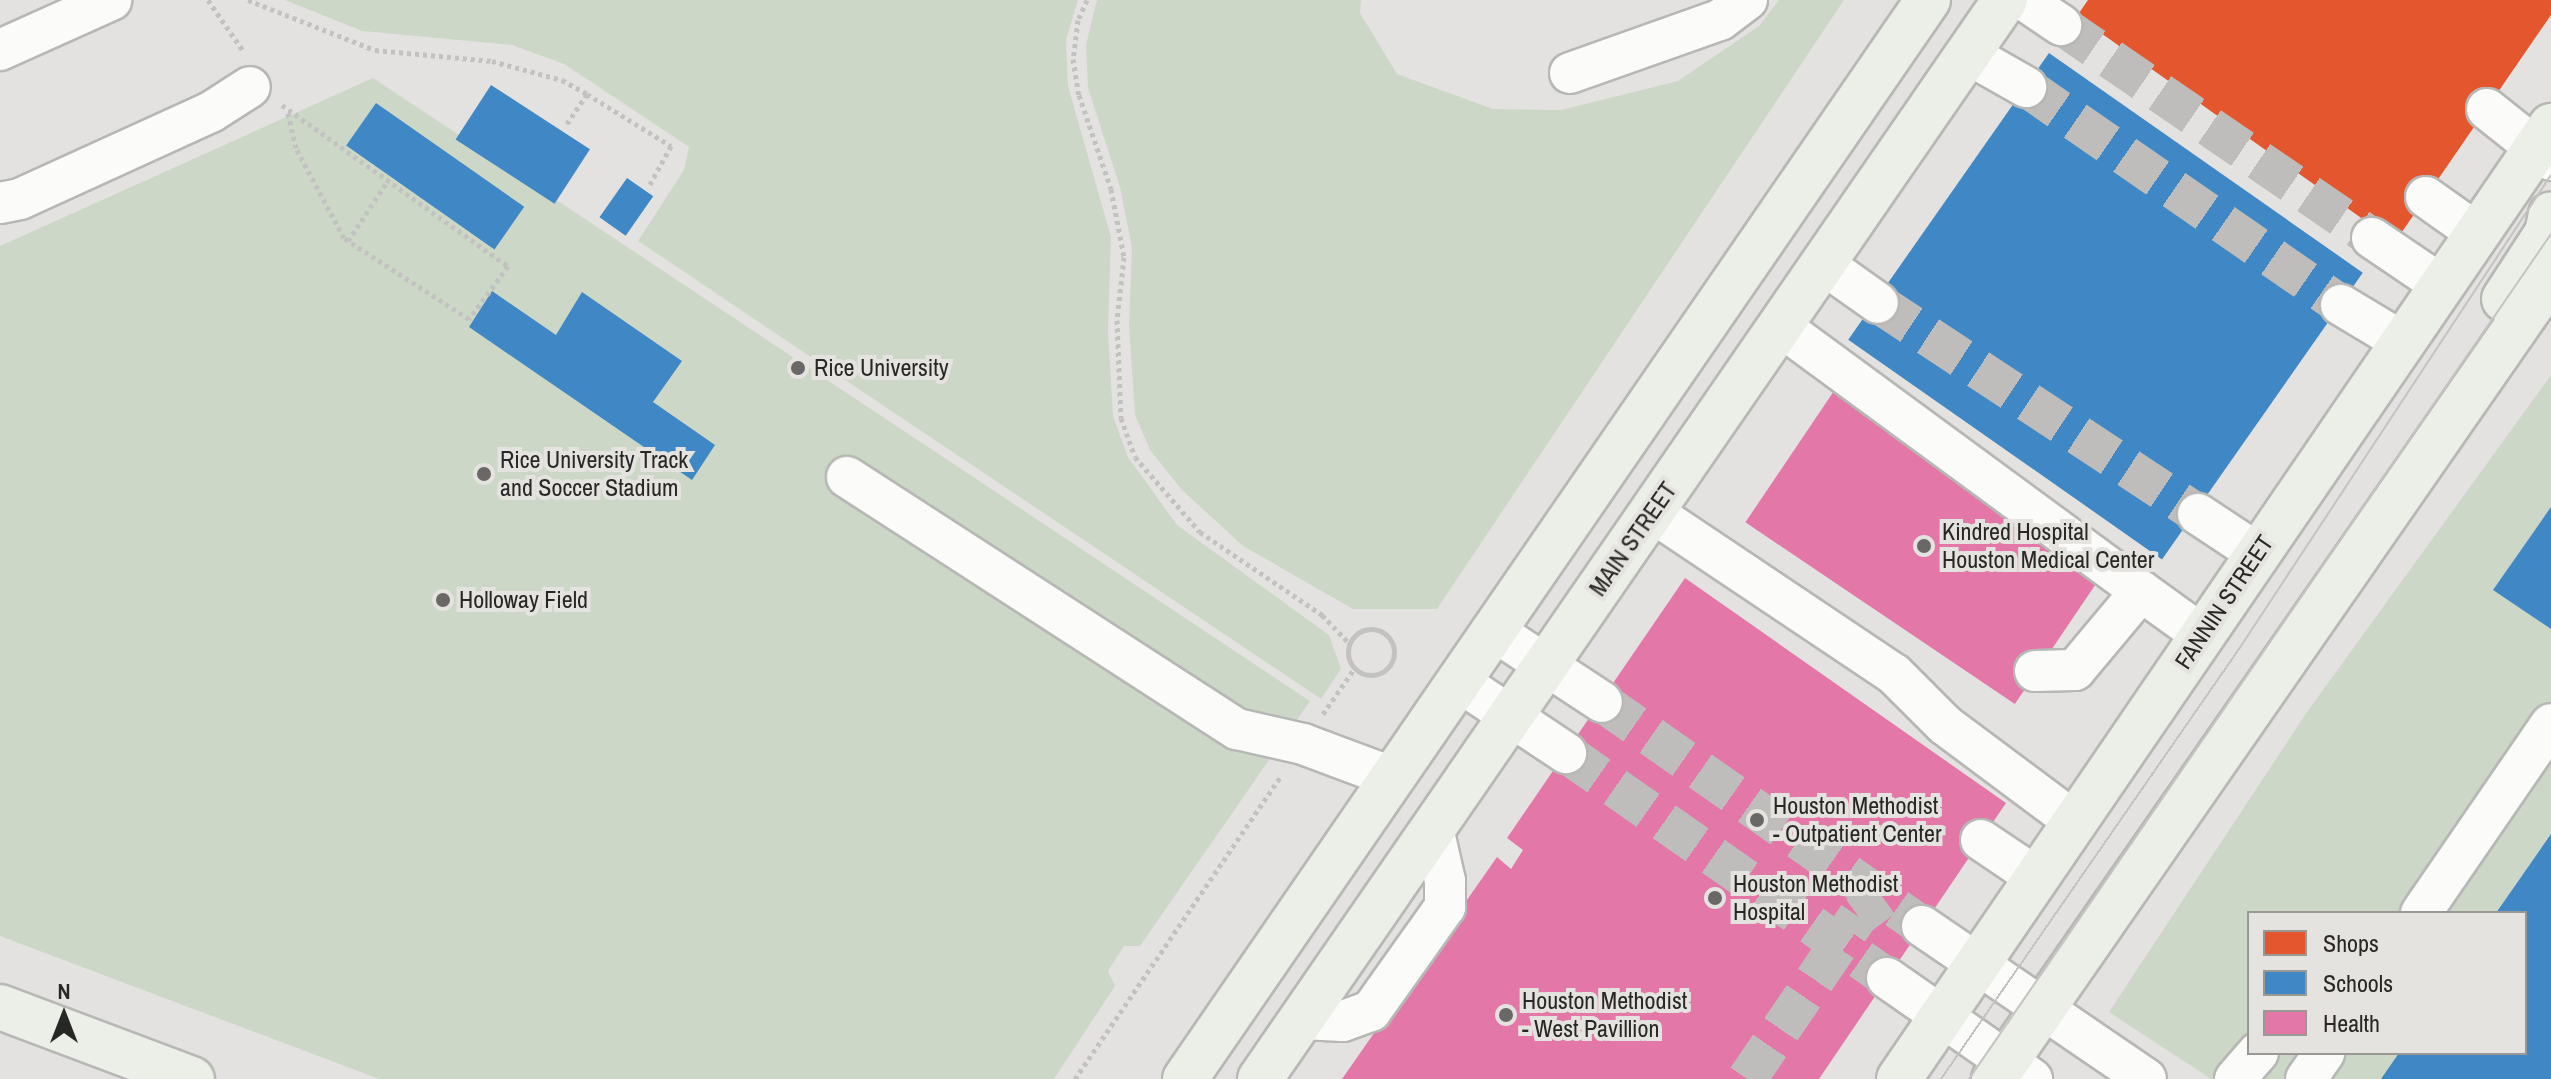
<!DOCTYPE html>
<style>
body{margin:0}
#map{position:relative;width:2551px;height:1079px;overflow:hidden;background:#e4e2e0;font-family:"Archivo Narrow",sans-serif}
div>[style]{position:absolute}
.green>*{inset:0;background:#cdd7c7}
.shops>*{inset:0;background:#e4572e}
.schools>*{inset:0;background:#3f88c5;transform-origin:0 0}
.health>*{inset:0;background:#e377a8;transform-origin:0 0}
.minor-tunnel>*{height:40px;margin-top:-20px;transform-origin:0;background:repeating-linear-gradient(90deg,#bebdbb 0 40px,transparent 0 60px)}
.path>*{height:5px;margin-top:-2.5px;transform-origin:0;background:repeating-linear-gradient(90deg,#c2c2c1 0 4px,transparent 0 8px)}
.path>.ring{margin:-2.5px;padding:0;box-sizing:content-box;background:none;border:5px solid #c2c2c1;border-radius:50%}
.roads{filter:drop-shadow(2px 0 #b7b7b5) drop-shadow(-2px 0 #b7b7b5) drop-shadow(0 2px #b7b7b5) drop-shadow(0 -2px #b7b7b5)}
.minor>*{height:40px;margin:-20px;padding:0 20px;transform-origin:20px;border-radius:20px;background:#fbfbfa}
.major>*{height:44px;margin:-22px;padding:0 22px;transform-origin:22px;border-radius:22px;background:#eceee8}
.tram>*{height:2px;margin:-1px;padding:0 1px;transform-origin:1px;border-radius:1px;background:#c4c3c2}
.dots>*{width:22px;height:22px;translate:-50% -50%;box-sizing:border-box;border:4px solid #e5e3df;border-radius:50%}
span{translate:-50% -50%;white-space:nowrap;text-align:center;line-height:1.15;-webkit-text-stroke:8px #e5e3df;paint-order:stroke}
.poi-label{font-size:24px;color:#272725}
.left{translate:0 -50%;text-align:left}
.street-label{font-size:24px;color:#272725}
.legend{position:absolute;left:2247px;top:911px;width:280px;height:144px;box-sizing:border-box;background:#e5e3df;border:2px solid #999895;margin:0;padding:10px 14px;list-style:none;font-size:24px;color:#272725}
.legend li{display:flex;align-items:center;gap:16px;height:40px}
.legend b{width:40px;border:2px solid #999895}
.north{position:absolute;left:24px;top:975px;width:80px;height:80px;-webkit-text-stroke:6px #e5e3df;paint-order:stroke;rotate:0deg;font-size:22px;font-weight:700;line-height:32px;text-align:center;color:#272725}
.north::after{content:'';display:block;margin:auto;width:28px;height:36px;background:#272725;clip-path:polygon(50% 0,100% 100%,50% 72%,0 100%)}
</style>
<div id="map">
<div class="green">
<i style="clip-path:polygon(285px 0,1078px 0,1066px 40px,1068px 86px,1111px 237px,1108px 330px,1113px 416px,1128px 457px,1177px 525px,1329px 635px,1341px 669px,1321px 699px,638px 241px,684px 170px,689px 147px,564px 64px,512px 45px,362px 31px)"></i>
<i style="clip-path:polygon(1097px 0,1361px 0,1360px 13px,1397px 74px,1493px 109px,1561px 110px,1678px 81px,1759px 26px,1779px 0,1844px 0,1437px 609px,1353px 609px,1243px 546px,1182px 490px,1150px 450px,1135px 415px,1129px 325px,1132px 248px,1120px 187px,1088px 88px,1086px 45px)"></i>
<i style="clip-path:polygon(373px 78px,1310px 701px,1140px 946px,1124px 946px,1108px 971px,1115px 986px,1054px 1079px,379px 1079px,0 936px,0 246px)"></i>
<i style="clip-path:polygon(evenodd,2551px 375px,2551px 1079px,2211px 1079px,2109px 1012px,2307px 712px,2551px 375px,2249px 913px,2525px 913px,2525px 1053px,2249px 1053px,2249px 913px)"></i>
</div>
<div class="shops">
<i style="clip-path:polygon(2088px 0,2551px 0,2551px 15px,2395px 242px,2077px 16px)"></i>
</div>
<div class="schools">
<i style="left:2049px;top:53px;width:383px;height:350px;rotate:35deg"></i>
<i style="left:491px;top:85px;width:118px;height:65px;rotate:33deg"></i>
<i style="left:376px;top:103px;width:181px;height:52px;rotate:35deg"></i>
<i style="left:627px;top:178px;width:32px;height:48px;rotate:35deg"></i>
<i style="clip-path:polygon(492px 291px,556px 335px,582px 292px,682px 361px,653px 402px,715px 445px,692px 480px,469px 327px)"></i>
<i style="clip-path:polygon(2551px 507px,2551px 629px,2493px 590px)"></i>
<i style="clip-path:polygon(2551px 834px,2551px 1079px,2381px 1079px,2399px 1053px,2525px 1053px,2525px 913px,2496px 913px)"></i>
</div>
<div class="health">
<i style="left:1836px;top:388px;width:325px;height:162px;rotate:34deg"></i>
<i style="clip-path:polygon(1685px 578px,2006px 803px,1819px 1079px,1342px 1079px,1497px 857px,1511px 869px,1523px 850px,1507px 838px)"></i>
</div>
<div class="minor-tunnel">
<i style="left:2061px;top:25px;width:377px;rotate:34.4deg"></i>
<i style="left:2026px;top:87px;width:383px;rotate:34.7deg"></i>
<i style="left:1878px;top:303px;width:383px;rotate:33.4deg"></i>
<i style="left:1602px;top:702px;width:391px;rotate:35deg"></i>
<i style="left:1566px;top:753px;width:392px;rotate:35deg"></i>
<i style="left:1747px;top:1079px;width:197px;rotate:-55.7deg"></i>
<i style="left:1858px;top:916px;width:31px;rotate:-36deg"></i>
</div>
<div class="path">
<i style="left:208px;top:0;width:63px;rotate:55.3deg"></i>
<i style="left:248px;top:0;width:136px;rotate:21.5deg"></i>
<i style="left:375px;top:50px;width:118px;rotate:5.4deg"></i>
<i style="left:492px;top:61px;width:73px;rotate:15.2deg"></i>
<i style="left:562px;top:80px;width:29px;rotate:29deg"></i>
<i style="left:587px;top:94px;width:40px;rotate:124deg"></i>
<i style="left:1087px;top:0;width:22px;rotate:114deg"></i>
<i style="left:1078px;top:20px;width:39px;rotate:97deg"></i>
<i style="left:1073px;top:59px;width:36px;rotate:81deg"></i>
<i style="left:1079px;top:95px;width:99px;rotate:71.2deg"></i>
<i style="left:1111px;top:189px;width:69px;rotate:79.2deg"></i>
<i style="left:1124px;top:257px;width:63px;rotate:96.3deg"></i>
<i style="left:1117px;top:320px;width:98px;rotate:87.7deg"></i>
<i style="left:1121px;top:418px;width:41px;rotate:70.3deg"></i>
<i style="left:1135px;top:457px;width:99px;rotate:49.1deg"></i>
<i style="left:1200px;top:532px;width:148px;rotate:34.2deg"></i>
<i style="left:1322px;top:615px;width:39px;rotate:46deg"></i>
<i style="left:587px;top:94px;width:99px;rotate:31.8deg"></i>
<i style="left:671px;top:146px;width:48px;rotate:118.7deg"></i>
<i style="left:282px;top:105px;width:277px;rotate:35.5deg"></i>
<i style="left:508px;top:266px;width:66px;rotate:126.3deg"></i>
<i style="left:469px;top:319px;width:149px;rotate:-147.1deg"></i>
<i style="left:344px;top:238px;width:102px;rotate:-118.1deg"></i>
<i style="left:296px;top:148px;width:36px;rotate:-103deg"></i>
<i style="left:348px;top:241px;width:71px;rotate:-56.5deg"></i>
<i class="ring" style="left:1348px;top:629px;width:41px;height:41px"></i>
<i style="left:1323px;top:714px;width:55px;rotate:-55.4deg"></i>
<i style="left:1075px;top:1079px;width:366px;rotate:-55.8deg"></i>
</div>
<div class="roads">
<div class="minor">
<i style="left:2024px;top:0;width:45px;rotate:34deg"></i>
<i style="left:0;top:50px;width:122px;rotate:-24.2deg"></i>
<i style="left:1968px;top:54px;width:67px;rotate:29.6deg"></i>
<i style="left:1570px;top:73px;width:159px;rotate:-19.5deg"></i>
<i style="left:1720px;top:20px;width:34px;rotate:-37deg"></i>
<i style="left:2487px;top:109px;width:82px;rotate:38.6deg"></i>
<i style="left:2426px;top:197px;width:60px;rotate:35.5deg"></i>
<i style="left:0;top:203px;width:20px;rotate:-11deg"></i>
<i style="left:20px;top:199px;width:210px;rotate:-24.5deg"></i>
<i style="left:211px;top:112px;width:46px;rotate:-32.7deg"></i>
<i style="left:2372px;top:238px;width:82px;rotate:34.1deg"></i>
<i style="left:1823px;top:264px;width:67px;rotate:35.3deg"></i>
<i style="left:2341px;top:305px;width:70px;rotate:31deg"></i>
<i style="left:1780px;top:326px;width:448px;rotate:36.3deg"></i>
<i style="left:847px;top:477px;width:464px;rotate:32.9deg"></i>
<i style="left:1237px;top:729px;width:68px;rotate:12.8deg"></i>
<i style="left:1303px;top:744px;width:80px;rotate:20.5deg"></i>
<i style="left:1378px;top:772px;width:15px;rotate:48deg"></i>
<i style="left:1652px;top:512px;width:291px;rotate:33.8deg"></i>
<i style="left:1894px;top:674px;width:72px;rotate:45deg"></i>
<i style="left:1945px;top:725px;width:161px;rotate:36.7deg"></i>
<i style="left:2198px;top:514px;width:71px;rotate:33.5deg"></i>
<i style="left:1494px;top:631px;width:129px;rotate:33.3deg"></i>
<i style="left:2035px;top:671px;width:40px;rotate:-1.4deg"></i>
<i style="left:2075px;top:670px;width:103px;rotate:-50.1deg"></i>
<i style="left:2141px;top:591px;width:75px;rotate:35.8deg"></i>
<i style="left:1458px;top:681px;width:130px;rotate:33.7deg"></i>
<i style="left:1981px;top:840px;width:66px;rotate:33.9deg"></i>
<i style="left:2421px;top:913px;width:229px;rotate:-55.5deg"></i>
<i style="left:1922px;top:926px;width:271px;rotate:34.3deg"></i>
<i style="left:1887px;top:978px;width:177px;rotate:34.9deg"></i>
<i style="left:1302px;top:1019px;width:41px;rotate:2.8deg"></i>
<i style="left:1343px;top:1021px;width:30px;rotate:-20deg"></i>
<i style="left:1371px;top:1011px;width:128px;rotate:-54.6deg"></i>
<i style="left:1445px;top:907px;width:26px;rotate:-90deg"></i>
<i style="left:1445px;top:881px;width:54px;rotate:-102.8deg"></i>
<i style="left:2235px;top:1079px;width:35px;rotate:-49deg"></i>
<i style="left:2306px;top:1079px;width:32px;rotate:-55deg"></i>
</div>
<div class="major">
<i style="left:2504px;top:299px;width:79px;rotate:-56.9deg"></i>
<i style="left:2547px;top:233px;width:19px;rotate:-78deg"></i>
<i style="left:0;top:1007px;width:205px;rotate:20.6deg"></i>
<i style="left:1185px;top:1079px;width:1310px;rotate:-55.45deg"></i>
<i style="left:1260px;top:1079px;width:1311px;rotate:-55.38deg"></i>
<i style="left:1899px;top:1079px;width:1155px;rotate:-55.62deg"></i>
<i style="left:1994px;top:1079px;width:976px;rotate:-55.22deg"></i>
</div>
</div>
<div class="tram">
<i style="left:1941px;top:1079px;width:523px;rotate:-55.28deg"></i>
<i style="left:2239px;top:649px;width:567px;rotate:-56.65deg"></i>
<i style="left:1969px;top:1079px;width:1026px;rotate:-55.44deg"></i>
</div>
<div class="dots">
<i style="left:798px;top:368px;background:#696866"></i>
<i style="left:484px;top:474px;background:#696866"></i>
<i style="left:1924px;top:546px;background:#696866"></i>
<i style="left:443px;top:600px;background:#696866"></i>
<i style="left:1757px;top:820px;background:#696866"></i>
<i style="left:1715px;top:898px;background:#696866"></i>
<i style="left:1506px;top:1015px;background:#696866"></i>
</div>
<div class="poi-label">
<span class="left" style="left:814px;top:368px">Rice University</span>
<span class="left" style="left:500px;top:474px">Rice University Track<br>and Soccer Stadium</span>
<span class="left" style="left:1942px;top:546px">Kindred Hospital<br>Houston Medical Center</span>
<span class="left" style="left:459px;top:600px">Holloway Field</span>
<span class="left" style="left:1773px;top:820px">Houston Methodist<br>- Outpatient Center</span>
<span class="left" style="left:1733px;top:898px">Houston Methodist<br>Hospital</span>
<span class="left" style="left:1522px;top:1015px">Houston Methodist<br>- West Pavillion</span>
</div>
<div class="street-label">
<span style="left:1633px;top:539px;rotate:-55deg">MAIN STREET</span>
<span style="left:2224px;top:602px;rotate:-56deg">FANNIN STREET</span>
</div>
<ul class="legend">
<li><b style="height:22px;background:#e4572e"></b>Shops</li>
<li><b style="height:22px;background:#3f88c5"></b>Schools</li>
<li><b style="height:22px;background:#e377a8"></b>Health</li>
</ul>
<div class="north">N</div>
</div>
